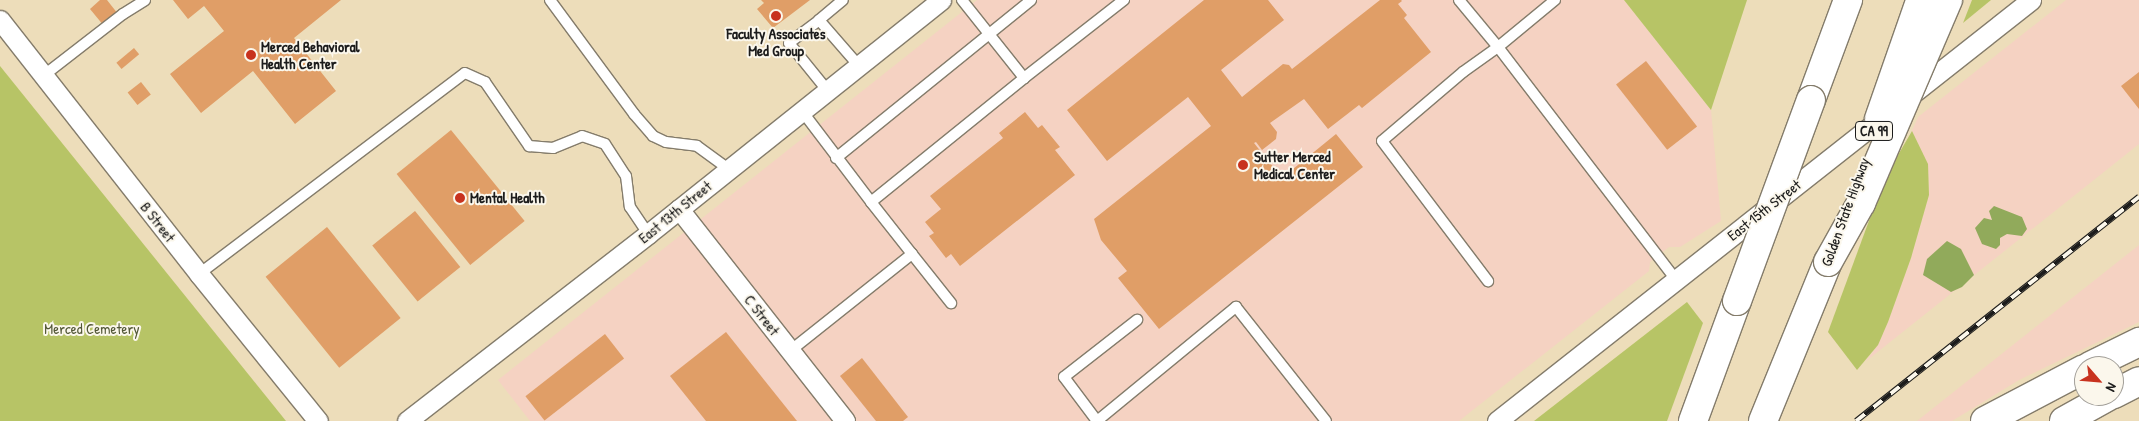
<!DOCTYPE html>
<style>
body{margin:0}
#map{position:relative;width:2139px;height:421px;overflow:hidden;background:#edddba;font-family:"Patrick Hand",sans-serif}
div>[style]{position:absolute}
.built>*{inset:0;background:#f5d2c2}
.green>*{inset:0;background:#b7c466}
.forest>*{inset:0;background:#91aa5b}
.building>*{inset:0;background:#e09e67;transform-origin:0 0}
.roads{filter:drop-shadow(1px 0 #847c6b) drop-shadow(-1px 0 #847c6b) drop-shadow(0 1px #847c6b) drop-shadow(0 -1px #847c6b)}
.service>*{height:10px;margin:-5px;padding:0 5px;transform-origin:5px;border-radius:5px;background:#fff}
.minor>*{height:19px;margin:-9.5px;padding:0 9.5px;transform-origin:9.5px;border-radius:9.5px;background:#fff}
.primary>*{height:28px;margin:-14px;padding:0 14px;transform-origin:14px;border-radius:14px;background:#fff}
.motorway>*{height:28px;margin:-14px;padding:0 14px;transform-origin:14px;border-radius:14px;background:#fff}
.rail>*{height:5.5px;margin-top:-2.75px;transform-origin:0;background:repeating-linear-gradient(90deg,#fbf7ec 0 11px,#1c1c1c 0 22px);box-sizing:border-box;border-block:1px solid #1c1c1c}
.bridges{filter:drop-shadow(1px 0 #847c6b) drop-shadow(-1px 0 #847c6b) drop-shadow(0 1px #847c6b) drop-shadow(0 -1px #847c6b)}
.motorway-bridge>*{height:28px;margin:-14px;padding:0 14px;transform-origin:14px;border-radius:14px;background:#fff}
.dots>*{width:14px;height:14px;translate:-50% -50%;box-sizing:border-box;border:2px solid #fbf7ec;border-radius:50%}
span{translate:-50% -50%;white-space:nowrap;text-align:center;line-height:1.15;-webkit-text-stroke:4px #fbf7ec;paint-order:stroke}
.shield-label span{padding:1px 4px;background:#fbf7ec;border:1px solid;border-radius:4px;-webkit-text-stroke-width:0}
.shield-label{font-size:14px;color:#1c1c1c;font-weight:700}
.poi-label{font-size:15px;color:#1c1c1c;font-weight:700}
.left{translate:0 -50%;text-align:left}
.street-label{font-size:15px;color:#1c1c1c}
.park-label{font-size:15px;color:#525736}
.north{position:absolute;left:2074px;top:356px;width:50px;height:50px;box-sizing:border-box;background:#fbf7ec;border:1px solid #a29f99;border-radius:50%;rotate:117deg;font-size:14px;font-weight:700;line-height:20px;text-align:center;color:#1c1c1c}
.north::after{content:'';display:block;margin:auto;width:18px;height:22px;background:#c8321e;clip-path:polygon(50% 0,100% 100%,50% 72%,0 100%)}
</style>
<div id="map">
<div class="built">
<i style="clip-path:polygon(977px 0,1624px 0,1711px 110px,1721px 221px,1680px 247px,1669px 247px,1650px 262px,1649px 271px,1459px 421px,530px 421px,498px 380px)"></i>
<i style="clip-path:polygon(2066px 0,2139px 0,2139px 144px,1865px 362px,1878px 345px,1888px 322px,1911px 258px,1929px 195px,1928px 164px,1912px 131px,1918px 117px)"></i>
<i style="clip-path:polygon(2139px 245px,2139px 322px,2019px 380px,1952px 421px,1917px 421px)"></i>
</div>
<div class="green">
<i style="clip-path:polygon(1624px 0,1747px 0,1711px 110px)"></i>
<i style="clip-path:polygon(1972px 0,1991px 0,1963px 23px)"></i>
<i style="clip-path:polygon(0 66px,286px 421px,0 421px)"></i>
<i style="clip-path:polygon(1912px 131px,1928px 164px,1929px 195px,1911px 258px,1888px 322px,1878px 345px,1857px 370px,1828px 332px,1870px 218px,1898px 155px)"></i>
<i style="clip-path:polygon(1687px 302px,1703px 323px,1667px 421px,1534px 421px)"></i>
</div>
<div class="forest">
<i style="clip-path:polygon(1994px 206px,2022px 217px,2027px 229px,2022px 236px,2007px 234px,2000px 238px,2000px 245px,1996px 249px,1982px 244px,1975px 228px,1984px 218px,1992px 220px,1989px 211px)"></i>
<i style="clip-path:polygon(1947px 241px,1961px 249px,1974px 275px,1962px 287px,1951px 292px,1923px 275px,1927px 259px)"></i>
</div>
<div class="building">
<i style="clip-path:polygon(100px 0,107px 0,118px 14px,104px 26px,90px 9px)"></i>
<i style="clip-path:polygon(173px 0,341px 0,294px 38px,336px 91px,295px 124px,253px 71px,201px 113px,170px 74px,224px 31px,204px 6px,188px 19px)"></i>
<i style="clip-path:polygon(761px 0,810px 0,773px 28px,757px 9px,764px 3px)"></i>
<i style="clip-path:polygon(1204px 0,1268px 0,1284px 20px,1221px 70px,1242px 97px,1283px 64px,1289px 65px,1292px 69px,1380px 0,1401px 0,1402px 1px,1398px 4px,1407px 15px,1404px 18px,1431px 52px,1362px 108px,1359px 105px,1328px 129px,1304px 99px,1270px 123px,1277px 132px,1276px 139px,1262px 150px,1256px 142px,1254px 143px,1282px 178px,1336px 134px,1363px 167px,1159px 329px,1118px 278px,1127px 271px,1101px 240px,1094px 219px,1211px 126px,1188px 97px,1107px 161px,1067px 110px)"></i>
<i style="left:134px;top:48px;width:8px;height:23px;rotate:50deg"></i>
<i style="left:1646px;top:61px;width:83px;height:38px;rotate:52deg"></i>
<i style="clip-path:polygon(2139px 72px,2139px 109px,2121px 86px)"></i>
<i style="left:141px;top:82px;width:16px;height:17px;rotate:52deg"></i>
<i style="clip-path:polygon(1025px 112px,1038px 128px,1042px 125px,1060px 147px,1055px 150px,1075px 175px,960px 266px,951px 254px,946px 258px,929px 236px,934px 233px,925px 222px,941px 209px,930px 196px,1003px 138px,999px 133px)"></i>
<i style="left:451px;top:130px;width:117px;height:70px;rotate:51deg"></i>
<i style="left:415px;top:211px;width:72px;height:55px;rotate:51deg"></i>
<i style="left:327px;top:227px;width:117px;height:79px;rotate:51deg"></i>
<i style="clip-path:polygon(726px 332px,797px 421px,706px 421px,670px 376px)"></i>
<i style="left:605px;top:334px;width:31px;height:101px;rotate:52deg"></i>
<i style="clip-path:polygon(862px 358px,908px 417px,903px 421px,876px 421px,840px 376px)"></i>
</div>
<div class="roads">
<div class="service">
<i style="left:550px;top:0;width:142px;rotate:53.6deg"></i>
<i style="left:634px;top:114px;width:29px;rotate:49deg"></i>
<i style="left:653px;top:136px;width:14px;rotate:25deg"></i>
<i style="left:666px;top:142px;width:31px;rotate:7deg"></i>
<i style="left:697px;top:146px;width:39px;rotate:36deg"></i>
<i style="left:962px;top:0;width:100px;rotate:51.5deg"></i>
<i style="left:1024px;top:78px;width:127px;rotate:-38deg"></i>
<i style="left:1459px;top:0;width:61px;rotate:50.3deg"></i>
<i style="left:1498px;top:47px;width:43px;rotate:144.5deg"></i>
<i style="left:1463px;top:72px;width:106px;rotate:139.6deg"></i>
<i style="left:1382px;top:141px;width:176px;rotate:52.9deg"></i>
<i style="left:1555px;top:0;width:74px;rotate:140.5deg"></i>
<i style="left:1498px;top:47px;width:293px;rotate:52.6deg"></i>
<i style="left:819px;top:20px;width:31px;rotate:-40deg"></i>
<i style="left:43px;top:76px;width:101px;rotate:-37.8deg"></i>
<i style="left:123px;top:14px;width:26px;rotate:-32deg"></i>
<i style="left:827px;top:90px;width:60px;rotate:-129deg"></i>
<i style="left:789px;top:43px;width:38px;rotate:-37deg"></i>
<i style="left:819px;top:20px;width:61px;rotate:49deg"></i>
<i style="left:802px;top:111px;width:114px;rotate:52.8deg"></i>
<i style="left:871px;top:202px;width:197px;rotate:-39deg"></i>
<i style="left:836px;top:158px;width:251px;rotate:-39deg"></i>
<i style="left:912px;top:254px;width:63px;rotate:51.5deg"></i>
<i style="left:199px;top:274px;width:333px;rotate:-37.1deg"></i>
<i style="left:465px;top:73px;width:22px;rotate:24deg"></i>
<i style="left:485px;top:82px;width:78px;rotate:55.5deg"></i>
<i style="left:529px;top:146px;width:24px;rotate:5deg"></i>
<i style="left:553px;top:148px;width:31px;rotate:-22deg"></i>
<i style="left:582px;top:136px;width:24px;rotate:19deg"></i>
<i style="left:605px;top:144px;width:38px;rotate:57deg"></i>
<i style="left:626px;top:176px;width:31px;rotate:83deg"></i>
<i style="left:630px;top:207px;width:32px;rotate:56deg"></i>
<i style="left:790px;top:351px;width:156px;rotate:-38.5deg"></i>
<i style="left:912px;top:254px;width:66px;rotate:-128.3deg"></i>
<i style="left:1097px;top:421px;width:180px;rotate:-39.4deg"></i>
<i style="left:1236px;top:307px;width:145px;rotate:51.7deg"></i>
<i style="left:1097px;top:421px;width:55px;rotate:-126.9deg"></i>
<i style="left:1064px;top:377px;width:93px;rotate:-38deg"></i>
</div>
<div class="minor">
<i style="left:0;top:20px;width:323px;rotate:51.9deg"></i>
<i style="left:199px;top:274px;width:189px;rotate:51deg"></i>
<i style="left:679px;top:209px;width:269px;rotate:51.9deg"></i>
<i style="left:407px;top:421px;width:305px;rotate:-37.8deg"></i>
<i style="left:648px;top:234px;width:375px;rotate:-38.6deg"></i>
<i style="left:1497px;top:421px;width:680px;rotate:-38.25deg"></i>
</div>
<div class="primary">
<i style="left:2090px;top:366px;width:55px;rotate:-26.1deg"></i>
<i style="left:2114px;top:394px;width:28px;rotate:-27deg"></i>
<i style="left:1985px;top:421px;width:112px;rotate:-27.7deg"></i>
<i style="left:2064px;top:421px;width:51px;rotate:-29.1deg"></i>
</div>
<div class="motorway">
<i style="left:1811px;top:100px;width:107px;rotate:-69.7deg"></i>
<i style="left:1693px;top:421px;width:128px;rotate:-69.9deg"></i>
<i style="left:1763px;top:421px;width:172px;rotate:-67.8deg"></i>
</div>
</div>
<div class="rail">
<i style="left:1856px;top:421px;width:361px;rotate:-38.4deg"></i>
</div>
<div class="bridges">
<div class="motorway-bridge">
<i style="left:1879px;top:119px;width:125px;rotate:-70.8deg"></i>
<i style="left:1828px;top:262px;width:68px;rotate:-60.8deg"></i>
<i style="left:1861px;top:203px;width:221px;rotate:-66.8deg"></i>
<i style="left:1737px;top:301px;width:214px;rotate:-69.8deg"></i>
</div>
</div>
<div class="dots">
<i style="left:776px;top:16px;background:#c8321e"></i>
<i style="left:251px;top:55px;background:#c8321e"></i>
<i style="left:1243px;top:165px;background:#c8321e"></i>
<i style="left:460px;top:198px;background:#c8321e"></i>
</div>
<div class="shield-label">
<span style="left:1874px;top:131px">CA 99</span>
</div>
<div class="poi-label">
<span style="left:776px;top:42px">Faculty Associates<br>Med Group</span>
<span class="left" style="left:261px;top:55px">Merced Behavioral<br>Health Center</span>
<span class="left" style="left:1254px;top:165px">Sutter Merced<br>Medical Center</span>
<span class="left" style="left:470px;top:198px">Mental Health</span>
</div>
<div class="street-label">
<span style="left:1764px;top:210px;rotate:-38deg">East 15th Street</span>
<span style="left:675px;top:212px;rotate:-39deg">East 13th Street</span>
<span style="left:1845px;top:212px;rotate:-70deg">Golden State Highway</span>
<span style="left:158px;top:222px;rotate:52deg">B Street</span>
<span style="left:762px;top:315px;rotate:52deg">C Street</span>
</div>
<div class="park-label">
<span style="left:92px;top:329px">Merced Cemetery</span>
</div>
<div class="north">N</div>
</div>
